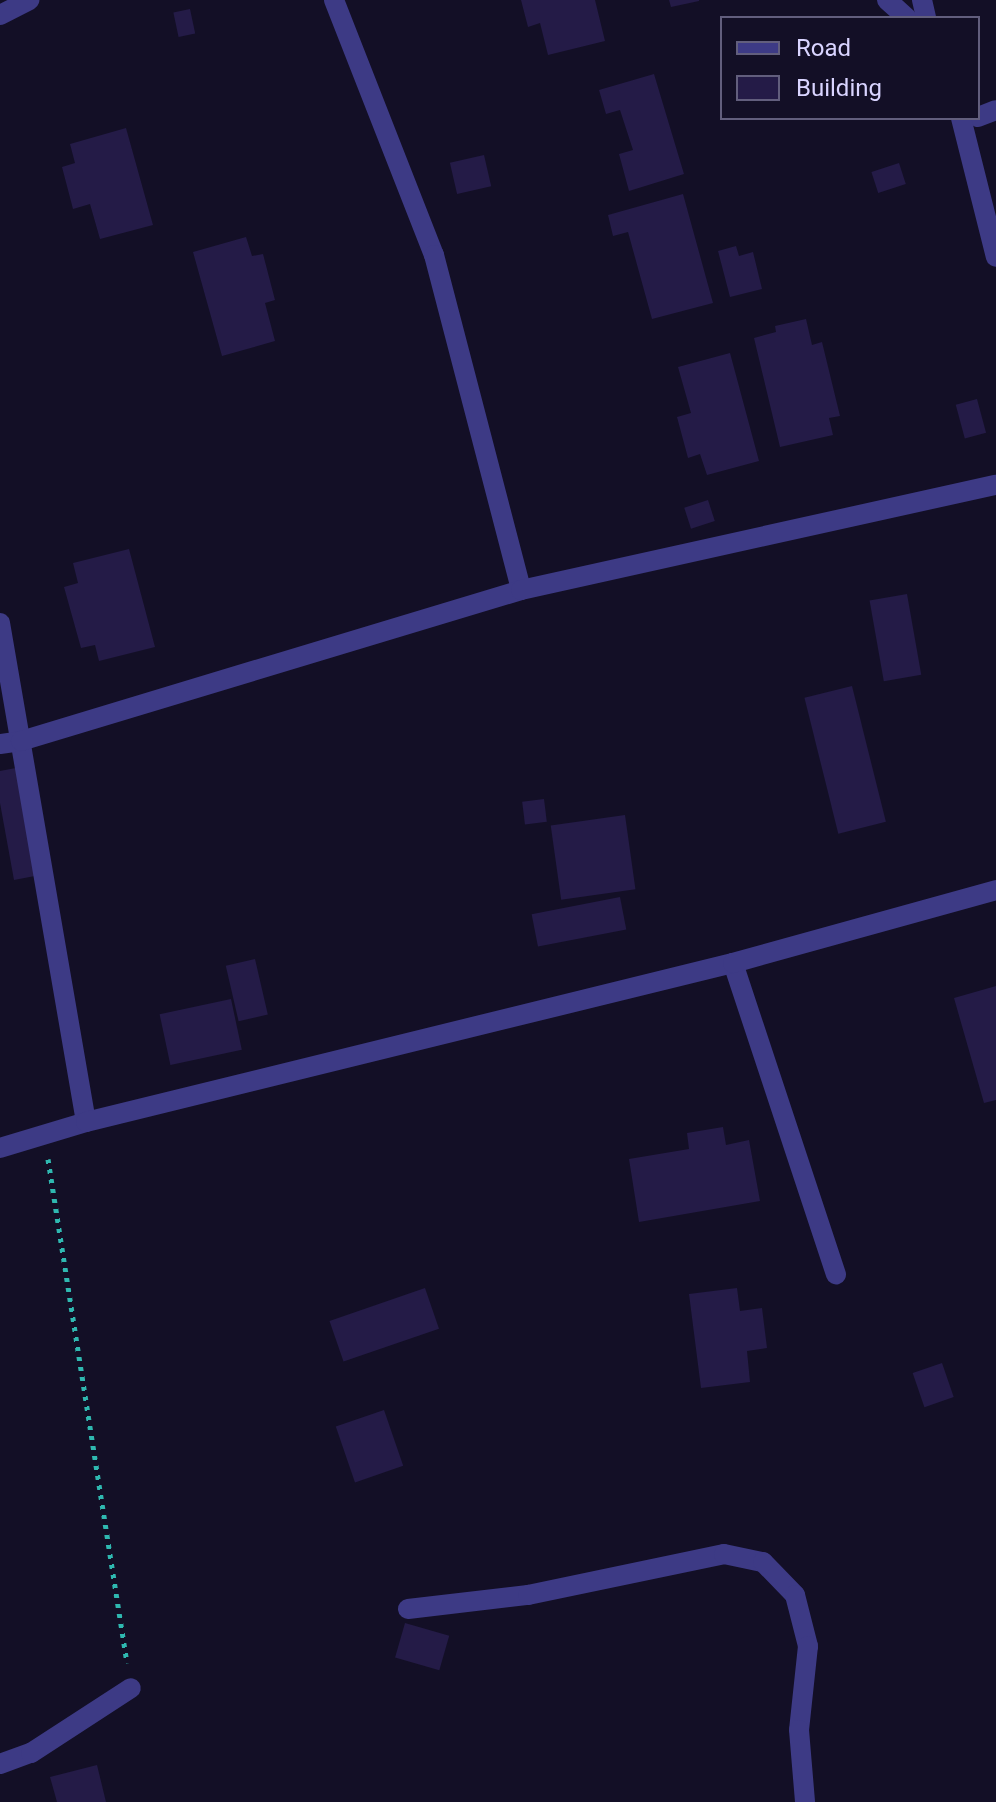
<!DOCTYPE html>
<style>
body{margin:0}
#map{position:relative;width:996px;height:1802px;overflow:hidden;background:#130f26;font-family:Roboto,sans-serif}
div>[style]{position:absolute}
.building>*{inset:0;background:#241b47;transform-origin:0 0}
.path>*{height:5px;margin-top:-2.5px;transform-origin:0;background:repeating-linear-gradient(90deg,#2fb8b0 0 4px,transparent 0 10px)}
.minor>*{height:20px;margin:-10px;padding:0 10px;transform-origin:10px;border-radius:10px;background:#3d3a85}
span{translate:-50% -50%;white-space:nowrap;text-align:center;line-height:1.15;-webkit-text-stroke:6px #130f26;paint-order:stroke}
.legend{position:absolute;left:720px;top:16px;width:260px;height:104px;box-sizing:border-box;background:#130f26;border:2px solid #625e7d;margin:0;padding:10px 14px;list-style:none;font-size:24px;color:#d9d4ff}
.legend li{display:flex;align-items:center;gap:16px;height:40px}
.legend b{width:40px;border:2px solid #625e7d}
</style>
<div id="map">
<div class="building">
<i style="clip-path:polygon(521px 0,595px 0,605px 41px,548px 55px,540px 23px,528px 27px)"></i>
<i style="clip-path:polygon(669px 0,699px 0,699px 1px,671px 7px)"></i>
<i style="left:190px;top:9px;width:25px;height:17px;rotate:78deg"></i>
<i style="clip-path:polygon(654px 74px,684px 174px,629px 191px,619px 154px,633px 150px,620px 110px,606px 114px,599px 90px)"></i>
<i style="clip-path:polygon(126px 128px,153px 225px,100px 239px,90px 204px,73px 209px,62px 167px,75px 163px,70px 144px)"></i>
<i style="left:484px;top:155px;width:32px;height:35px;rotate:77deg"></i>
<i style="left:899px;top:163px;width:22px;height:29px;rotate:72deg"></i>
<i style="clip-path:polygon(683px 194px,713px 303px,652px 319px,628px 232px,613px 236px,608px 215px)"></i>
<i style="clip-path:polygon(246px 237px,252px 256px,263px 254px,275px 300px,265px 303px,275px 341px,222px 356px,193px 252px)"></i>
<i style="clip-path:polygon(736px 246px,739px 256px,753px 252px,762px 289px,730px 297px,718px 251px)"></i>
<i style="clip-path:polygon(806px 319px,812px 345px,822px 342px,840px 416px,829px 418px,833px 435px,780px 447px,754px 338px,776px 332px,775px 326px)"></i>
<i style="clip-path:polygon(730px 353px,759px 461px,707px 475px,700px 454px,688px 458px,677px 417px,691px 413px,678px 367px)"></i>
<i style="left:977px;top:399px;width:35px;height:22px;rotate:75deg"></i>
<i style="left:708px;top:500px;width:22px;height:25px;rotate:72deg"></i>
<i style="clip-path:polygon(129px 549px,155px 647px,99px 661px,95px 645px,81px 648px,64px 587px,78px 583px,73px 563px)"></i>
<i style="left:907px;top:594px;width:82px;height:38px;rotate:80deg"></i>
<i style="left:852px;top:686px;width:140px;height:49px;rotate:76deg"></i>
<i style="clip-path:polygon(21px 767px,40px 875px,14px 880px,0 803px,0 771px)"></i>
<i style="left:544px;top:799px;width:23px;height:22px;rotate:83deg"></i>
<i style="left:625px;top:815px;width:75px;height:75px;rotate:82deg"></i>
<i style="left:620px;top:897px;width:33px;height:90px;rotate:79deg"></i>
<i style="left:255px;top:959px;width:57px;height:30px;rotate:77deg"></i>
<i style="clip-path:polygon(996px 986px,996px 1100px,984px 1103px,954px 998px)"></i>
<i style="left:231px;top:999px;width:52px;height:73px;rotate:78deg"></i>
<i style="clip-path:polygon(723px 1127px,726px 1145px,749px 1140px,760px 1201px,639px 1222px,629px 1159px,689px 1149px,687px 1133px)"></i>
<i style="left:425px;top:1288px;width:43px;height:101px;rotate:71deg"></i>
<i style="clip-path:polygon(737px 1288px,740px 1311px,762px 1308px,767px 1348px,747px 1351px,750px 1382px,701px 1388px,689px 1294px)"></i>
<i style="left:942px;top:1363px;width:36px;height:31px;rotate:71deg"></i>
<i style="left:384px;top:1410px;width:59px;height:51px;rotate:71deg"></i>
<i style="left:405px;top:1623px;width:46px;height:36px;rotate:16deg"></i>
<i style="clip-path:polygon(97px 1765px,106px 1802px,57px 1802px,50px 1777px)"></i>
</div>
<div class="path">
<i style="left:48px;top:1159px;width:510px;rotate:81.09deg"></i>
</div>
<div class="minor">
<i style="left:334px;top:0;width:274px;rotate:68.6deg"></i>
<i style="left:434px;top:255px;width:346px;rotate:75.4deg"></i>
<i style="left:887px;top:0;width:27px;rotate:42deg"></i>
<i style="left:922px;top:0;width:18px;rotate:77deg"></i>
<i style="left:0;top:15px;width:33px;rotate:-27deg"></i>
<i style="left:978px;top:117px;width:19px;rotate:-21deg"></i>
<i style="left:961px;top:118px;width:143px;rotate:75.9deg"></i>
<i style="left:0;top:623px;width:506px;rotate:80.22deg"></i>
<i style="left:0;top:744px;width:21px;rotate:-8deg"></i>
<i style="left:21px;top:741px;width:522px;rotate:-16.8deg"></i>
<i style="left:521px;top:590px;width:486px;rotate:-12.5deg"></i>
<i style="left:733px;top:963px;width:328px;rotate:71.7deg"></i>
<i style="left:0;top:1148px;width:90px;rotate:-16.8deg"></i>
<i style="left:86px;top:1122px;width:666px;rotate:-13.81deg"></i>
<i style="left:733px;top:963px;width:273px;rotate:-15.5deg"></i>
<i style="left:408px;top:1609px;width:121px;rotate:-6.7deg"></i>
<i style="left:528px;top:1595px;width:200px;rotate:-11.8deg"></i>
<i style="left:724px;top:1554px;width:40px;rotate:12deg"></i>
<i style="left:763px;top:1562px;width:46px;rotate:45.9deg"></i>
<i style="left:795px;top:1595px;width:53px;rotate:75.7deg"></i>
<i style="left:808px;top:1646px;width:84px;rotate:96.1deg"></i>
<i style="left:799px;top:1730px;width:72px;rotate:85.2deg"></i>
<i style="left:0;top:1764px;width:33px;rotate:-20deg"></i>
<i style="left:31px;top:1753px;width:119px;rotate:-33deg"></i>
</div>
<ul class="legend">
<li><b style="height:10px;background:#3d3a85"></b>Road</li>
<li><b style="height:22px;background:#241b47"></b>Building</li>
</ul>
</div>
